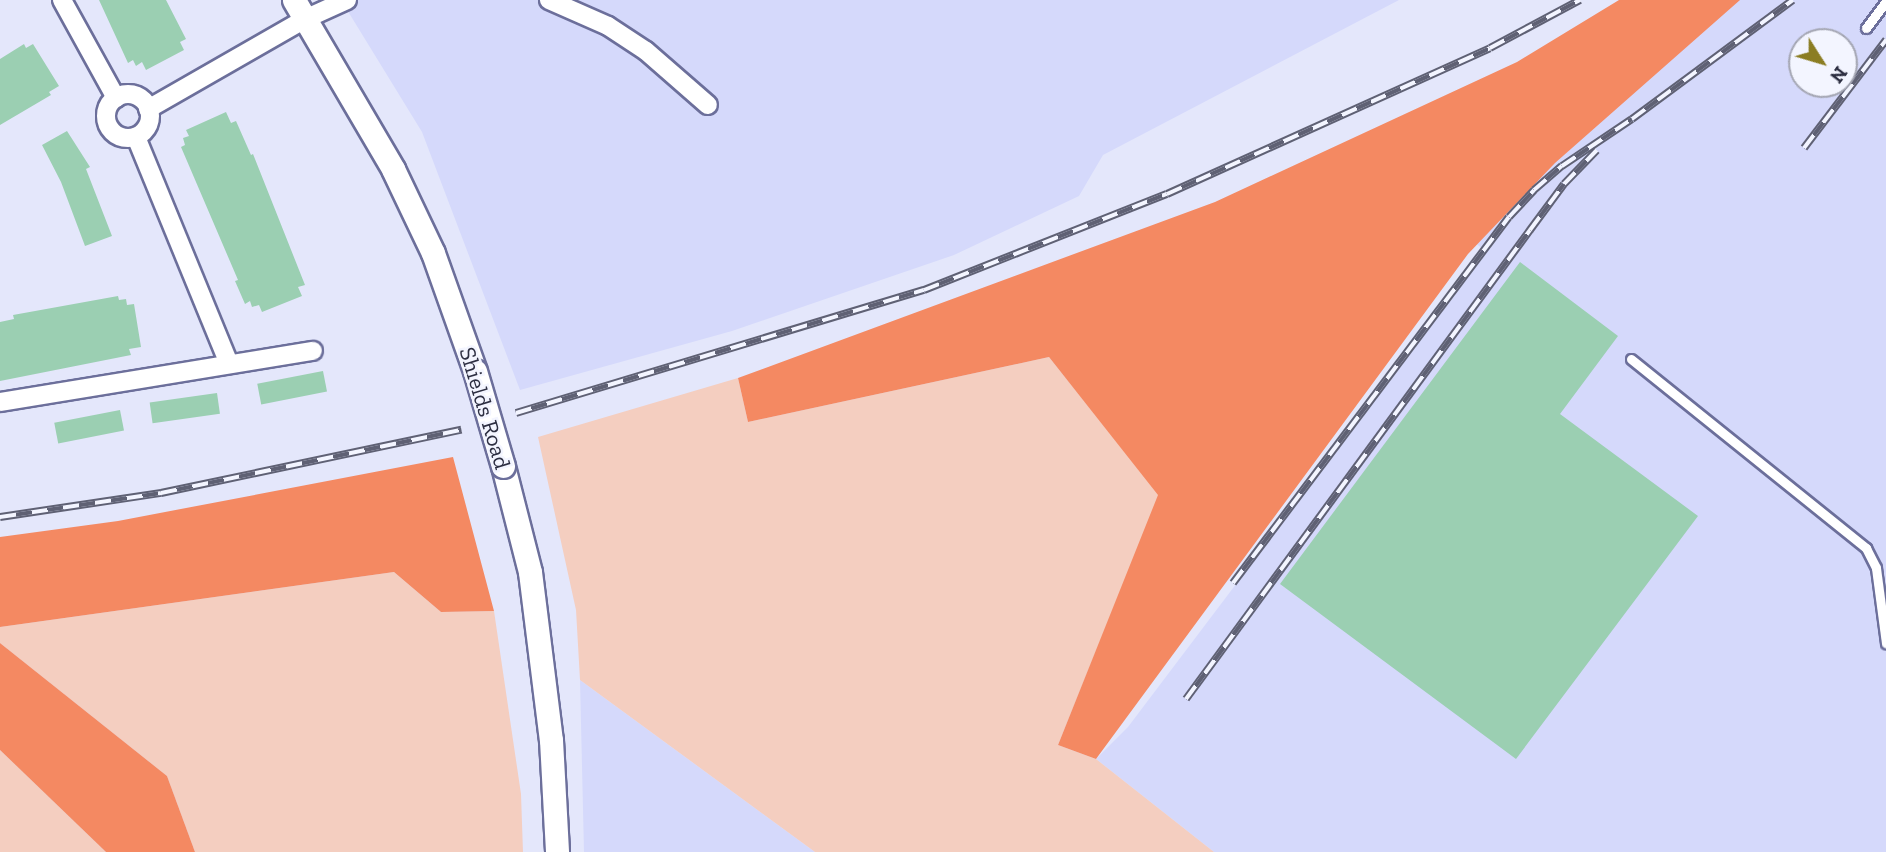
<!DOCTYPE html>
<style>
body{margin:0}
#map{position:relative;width:1886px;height:852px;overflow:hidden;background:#e4e7fb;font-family:"Zilla Slab",serif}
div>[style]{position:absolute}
.built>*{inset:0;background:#d5d9fb}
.green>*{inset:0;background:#f4cec0}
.forest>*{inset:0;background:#f48962}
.building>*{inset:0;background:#9bcfb2;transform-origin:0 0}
.roads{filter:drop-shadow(2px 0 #6c6f9b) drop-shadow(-2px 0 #6c6f9b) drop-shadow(0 2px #6c6f9b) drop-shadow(0 -2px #6c6f9b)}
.service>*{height:9px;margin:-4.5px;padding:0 4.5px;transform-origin:4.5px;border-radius:4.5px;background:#fff}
.minor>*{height:18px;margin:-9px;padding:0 9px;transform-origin:9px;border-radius:9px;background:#fff}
.minor>.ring{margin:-9px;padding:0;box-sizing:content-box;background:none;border:18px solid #fff;border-radius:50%}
.tertiary>*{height:23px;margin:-11.5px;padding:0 11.5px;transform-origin:11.5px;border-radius:11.5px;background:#fff}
.rail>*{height:8px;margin-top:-4px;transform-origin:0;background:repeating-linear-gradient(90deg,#f3f5ff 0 16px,#5f6174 0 32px);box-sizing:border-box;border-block:2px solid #5f6174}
.bridges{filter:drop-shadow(2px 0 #6c6f9b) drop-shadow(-2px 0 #6c6f9b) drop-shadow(0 2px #6c6f9b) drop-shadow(0 -2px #6c6f9b)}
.tertiary-bridge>*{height:23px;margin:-11.5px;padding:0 11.5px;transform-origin:11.5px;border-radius:11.5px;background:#fff}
span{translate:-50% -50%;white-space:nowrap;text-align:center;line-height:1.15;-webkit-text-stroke:5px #f3f5ff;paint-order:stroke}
.street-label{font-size:23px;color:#2d2f42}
.north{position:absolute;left:1788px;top:28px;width:70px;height:70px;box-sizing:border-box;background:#f3f5ff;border:2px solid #a4a6b3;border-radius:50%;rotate:127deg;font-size:19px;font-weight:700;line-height:28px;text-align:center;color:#2d2f42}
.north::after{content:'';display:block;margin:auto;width:24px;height:32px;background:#8b7d23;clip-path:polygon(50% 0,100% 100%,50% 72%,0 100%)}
</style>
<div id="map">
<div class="built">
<i style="clip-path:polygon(341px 0,1399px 0,1103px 155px,1079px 196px,954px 255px,732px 331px,520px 390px,422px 132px)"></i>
<i style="clip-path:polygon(evenodd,1704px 0,1886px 0,1886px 852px,1214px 852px,1096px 759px,1128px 727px,1487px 252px,1391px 179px,1704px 0,1802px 42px,1844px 42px,1844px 84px,1802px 84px,1802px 42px)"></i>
<i style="clip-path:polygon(580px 680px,815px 852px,584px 852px)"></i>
</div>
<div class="green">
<i style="clip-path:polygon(1049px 357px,1159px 495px,1058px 745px,1096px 759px,1214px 852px,815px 852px,580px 680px,576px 610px,538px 437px,738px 378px,748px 422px)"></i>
<i style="clip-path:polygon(394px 572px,441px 612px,494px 611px,521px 794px,523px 852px,195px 852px,167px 776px,0 643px,0 627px)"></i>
<i style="clip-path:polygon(0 750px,106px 852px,0 852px)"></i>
</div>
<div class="forest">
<i style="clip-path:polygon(1619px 0,1740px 0,1555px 163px,1468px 254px,1096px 759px,1058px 745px,1158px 495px,1049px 357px,748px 422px,738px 378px,1215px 202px,1517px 62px)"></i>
<i style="clip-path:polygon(453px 457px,494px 611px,441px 612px,394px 572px,0 627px,0 537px,118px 521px)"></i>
<i style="clip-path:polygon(0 643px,167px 776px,195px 852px,106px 852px,0 750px)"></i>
</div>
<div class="building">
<i style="clip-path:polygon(99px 0,166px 0,186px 39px,180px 42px,184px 50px,146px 70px,142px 62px,136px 66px,133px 60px,128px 63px)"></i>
<i style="clip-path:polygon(24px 44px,26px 48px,33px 44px,59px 86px,49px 92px,51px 95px,0 125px,0 59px)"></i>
<i style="clip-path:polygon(226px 112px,231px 123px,236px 121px,251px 155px,253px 154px,305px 285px,298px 287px,302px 296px,262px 312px,259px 305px,252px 307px,250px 301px,245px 304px,235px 281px,238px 280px,181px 147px,185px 145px,183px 138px,189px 136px,186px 130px)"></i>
<i style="clip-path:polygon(67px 131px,90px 167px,86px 169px,112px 236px,85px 246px,61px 182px,42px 145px)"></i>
<i style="clip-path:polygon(1520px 262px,1618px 336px,1560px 414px,1698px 516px,1516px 759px,1280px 584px)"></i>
<i style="clip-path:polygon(118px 296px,119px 300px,126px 299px,127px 305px,134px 304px,141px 347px,129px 349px,131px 355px,0 381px,0 322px,14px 319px,13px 315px)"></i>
<i style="left:323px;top:371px;width:21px;height:67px;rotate:79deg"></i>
<i style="left:217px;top:393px;width:21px;height:68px;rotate:82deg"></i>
<i style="left:120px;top:410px;width:21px;height:67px;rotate:79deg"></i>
</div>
<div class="roads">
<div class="service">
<i style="left:1866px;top:28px;width:34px;rotate:-53deg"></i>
<i style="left:1631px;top:359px;width:302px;rotate:38.8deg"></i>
<i style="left:1866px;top:548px;width:22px;rotate:63deg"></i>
<i style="left:1876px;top:568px;width:76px;rotate:82.4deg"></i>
</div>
<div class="minor">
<i style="left:62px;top:0;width:112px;rotate:61.1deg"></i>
<i style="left:549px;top:0;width:64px;rotate:23.8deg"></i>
<i style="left:608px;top:26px;width:45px;rotate:33.3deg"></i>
<i style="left:646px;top:51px;width:82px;rotate:41.1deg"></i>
<i class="ring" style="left:106px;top:94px;width:26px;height:26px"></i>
<i style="left:148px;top:109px;width:181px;rotate:-29.8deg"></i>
<i style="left:305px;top:19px;width:46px;rotate:-24.3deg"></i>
<i style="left:136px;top:137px;width:245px;rotate:67.7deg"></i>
<i style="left:0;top:402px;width:317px;rotate:-9.3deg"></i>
</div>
<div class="tertiary">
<i style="left:294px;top:0;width:196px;rotate:59.6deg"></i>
<i style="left:393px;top:169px;width:93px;rotate:64.5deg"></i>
<i style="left:433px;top:253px;width:125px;rotate:70.4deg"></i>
<i style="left:503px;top:466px;width:109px;rotate:75.7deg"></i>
<i style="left:530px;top:572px;width:169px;rotate:82.9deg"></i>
<i style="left:551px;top:740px;width:112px;rotate:86.9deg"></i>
</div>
</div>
<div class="rail">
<i style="left:1804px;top:148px;width:136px;rotate:-52.8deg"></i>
<i style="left:516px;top:413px;width:426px;rotate:-16.8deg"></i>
<i style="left:924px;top:290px;width:261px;rotate:-21.6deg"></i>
<i style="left:1167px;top:194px;width:354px;rotate:-24.3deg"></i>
<i style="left:1490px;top:48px;width:102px;rotate:-28.1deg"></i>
<i style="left:0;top:517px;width:163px;rotate:-8.5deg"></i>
<i style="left:161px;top:493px;width:307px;rotate:-11.9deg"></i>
<i style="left:1233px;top:583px;width:458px;rotate:-53deg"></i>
<i style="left:1509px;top:217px;width:37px;rotate:-47deg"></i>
<i style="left:1534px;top:190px;width:37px;rotate:-41deg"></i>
<i style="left:1562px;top:166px;width:84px;rotate:-33.9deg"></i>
<i style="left:1632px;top:119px;width:200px;rotate:-36.5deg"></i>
<i style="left:1186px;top:699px;width:582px;rotate:-53.74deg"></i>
<i style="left:1530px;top:230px;width:57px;rotate:-53.5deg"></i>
<i style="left:1564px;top:184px;width:47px;rotate:-45.9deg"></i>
</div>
<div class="bridges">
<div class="tertiary-bridge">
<i style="left:475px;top:371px;width:99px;rotate:73.6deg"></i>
</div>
</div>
<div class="street-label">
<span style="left:485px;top:408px;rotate:73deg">Shields Road</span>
</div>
<div class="north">N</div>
</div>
